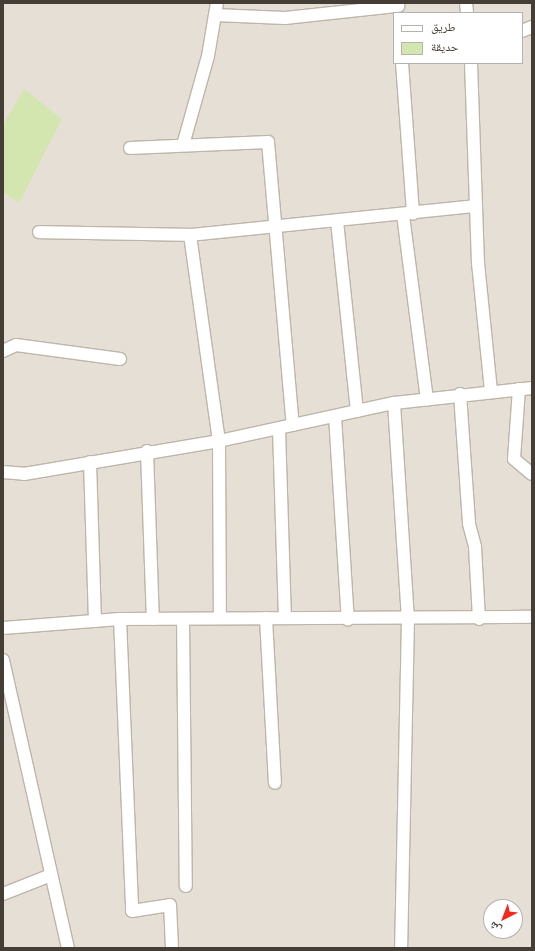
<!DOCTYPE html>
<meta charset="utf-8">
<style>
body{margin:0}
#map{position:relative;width:535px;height:951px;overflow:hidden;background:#f3eee6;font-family:Raleway,"Noto Naskh Arabic",sans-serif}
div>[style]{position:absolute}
.residential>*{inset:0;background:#e6dfd5}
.green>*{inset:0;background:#d3e6b0}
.roads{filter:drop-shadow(1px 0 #beb5a9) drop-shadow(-1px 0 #beb5a9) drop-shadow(0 1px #beb5a9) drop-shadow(0 -1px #beb5a9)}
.minor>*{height:12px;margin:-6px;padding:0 6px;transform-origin:6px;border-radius:6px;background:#fff}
span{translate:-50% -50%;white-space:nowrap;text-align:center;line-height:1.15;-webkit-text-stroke:3px #fff;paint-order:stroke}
.frame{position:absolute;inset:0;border:4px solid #453e36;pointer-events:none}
.legend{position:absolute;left:393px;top:12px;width:130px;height:52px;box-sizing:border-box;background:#fff;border:1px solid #b5b2af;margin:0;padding:5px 7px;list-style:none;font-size:12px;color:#453e36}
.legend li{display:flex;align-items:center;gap:8px;height:20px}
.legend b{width:20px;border:1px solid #b5b2af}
.north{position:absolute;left:483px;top:899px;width:40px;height:40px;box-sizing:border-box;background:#fff;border:1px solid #b5b2af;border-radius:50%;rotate:222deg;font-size:11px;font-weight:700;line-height:16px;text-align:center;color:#453e36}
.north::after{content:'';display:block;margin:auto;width:14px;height:18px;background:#f4291d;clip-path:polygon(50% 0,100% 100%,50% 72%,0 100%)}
</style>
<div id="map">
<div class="residential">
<i style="clip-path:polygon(evenodd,3px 3px,532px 3px,532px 948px,3px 948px,3px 3px,394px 13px,522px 13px,522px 63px,394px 63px,394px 13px,3px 3px,491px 907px,515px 907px,515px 931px,491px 931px,491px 907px)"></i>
</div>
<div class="green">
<i style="clip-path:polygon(24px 89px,62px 119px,19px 203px,3px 192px,3px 125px)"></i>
</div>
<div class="roads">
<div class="minor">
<i style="left:466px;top:3px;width:10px;rotate:84deg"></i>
<i style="left:215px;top:15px;width:70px;rotate:2.5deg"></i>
<i style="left:285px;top:18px;width:114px;rotate:-6.1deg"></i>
<i style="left:522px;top:31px;width:11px;rotate:-22deg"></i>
<i style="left:402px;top:63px;width:151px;rotate:85.8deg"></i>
<i style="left:471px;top:63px;width:200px;rotate:88deg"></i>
<i style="left:478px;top:263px;width:130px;rotate:84.2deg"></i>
<i style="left:183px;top:145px;width:92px;rotate:-74.3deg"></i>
<i style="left:208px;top:56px;width:54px;rotate:-80.4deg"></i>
<i style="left:130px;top:148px;width:138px;rotate:-2.5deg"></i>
<i style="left:268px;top:142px;width:284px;rotate:85deg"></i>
<i style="left:403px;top:215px;width:186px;rotate:82.6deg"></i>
<i style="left:337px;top:221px;width:191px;rotate:84deg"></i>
<i style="left:39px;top:232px;width:151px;rotate:1.1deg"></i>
<i style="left:190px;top:235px;width:208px;rotate:82deg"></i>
<i style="left:219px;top:441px;width:177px;rotate:89.7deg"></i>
<i style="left:190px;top:235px;width:287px;rotate:-5.8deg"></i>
<i style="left:3px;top:351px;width:14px;rotate:-25deg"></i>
<i style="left:16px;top:345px;width:105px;rotate:7.7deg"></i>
<i style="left:519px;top:389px;width:70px;rotate:94.1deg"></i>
<i style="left:514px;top:459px;width:23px;rotate:40deg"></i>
<i style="left:460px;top:394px;width:130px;rotate:86deg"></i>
<i style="left:469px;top:524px;width:24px;rotate:75deg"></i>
<i style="left:475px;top:547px;width:72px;rotate:86.8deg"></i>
<i style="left:394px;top:403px;width:216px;rotate:86.3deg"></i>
<i style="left:408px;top:619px;width:329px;rotate:91.2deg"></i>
<i style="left:335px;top:416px;width:204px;rotate:86.4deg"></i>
<i style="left:279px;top:429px;width:189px;rotate:88.2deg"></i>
<i style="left:147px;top:451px;width:168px;rotate:88deg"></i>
<i style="left:90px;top:462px;width:159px;rotate:88.2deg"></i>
<i style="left:3px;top:472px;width:21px;rotate:5deg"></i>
<i style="left:24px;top:474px;width:198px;rotate:-9.6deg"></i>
<i style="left:219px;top:441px;width:179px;rotate:-12.3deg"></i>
<i style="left:394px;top:403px;width:139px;rotate:-6.2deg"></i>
<i style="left:266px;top:618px;width:165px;rotate:86.9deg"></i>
<i style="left:120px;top:619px;width:292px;rotate:87.6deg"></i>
<i style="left:132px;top:911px;width:38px;rotate:-9deg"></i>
<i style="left:170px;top:905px;width:43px;rotate:87.3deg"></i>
<i style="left:183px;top:619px;width:267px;rotate:89.4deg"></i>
<i style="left:3px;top:628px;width:117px;rotate:-4.4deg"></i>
<i style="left:120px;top:619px;width:412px;rotate:-0.3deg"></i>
<i style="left:3px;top:660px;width:295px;rotate:77.3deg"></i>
<i style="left:3px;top:894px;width:52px;rotate:-21.6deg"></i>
</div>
</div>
<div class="frame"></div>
<ul class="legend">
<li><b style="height:5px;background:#fff"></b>طريق</li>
<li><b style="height:11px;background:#d3e6b0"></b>حديقة</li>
</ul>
<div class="north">ش</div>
</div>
